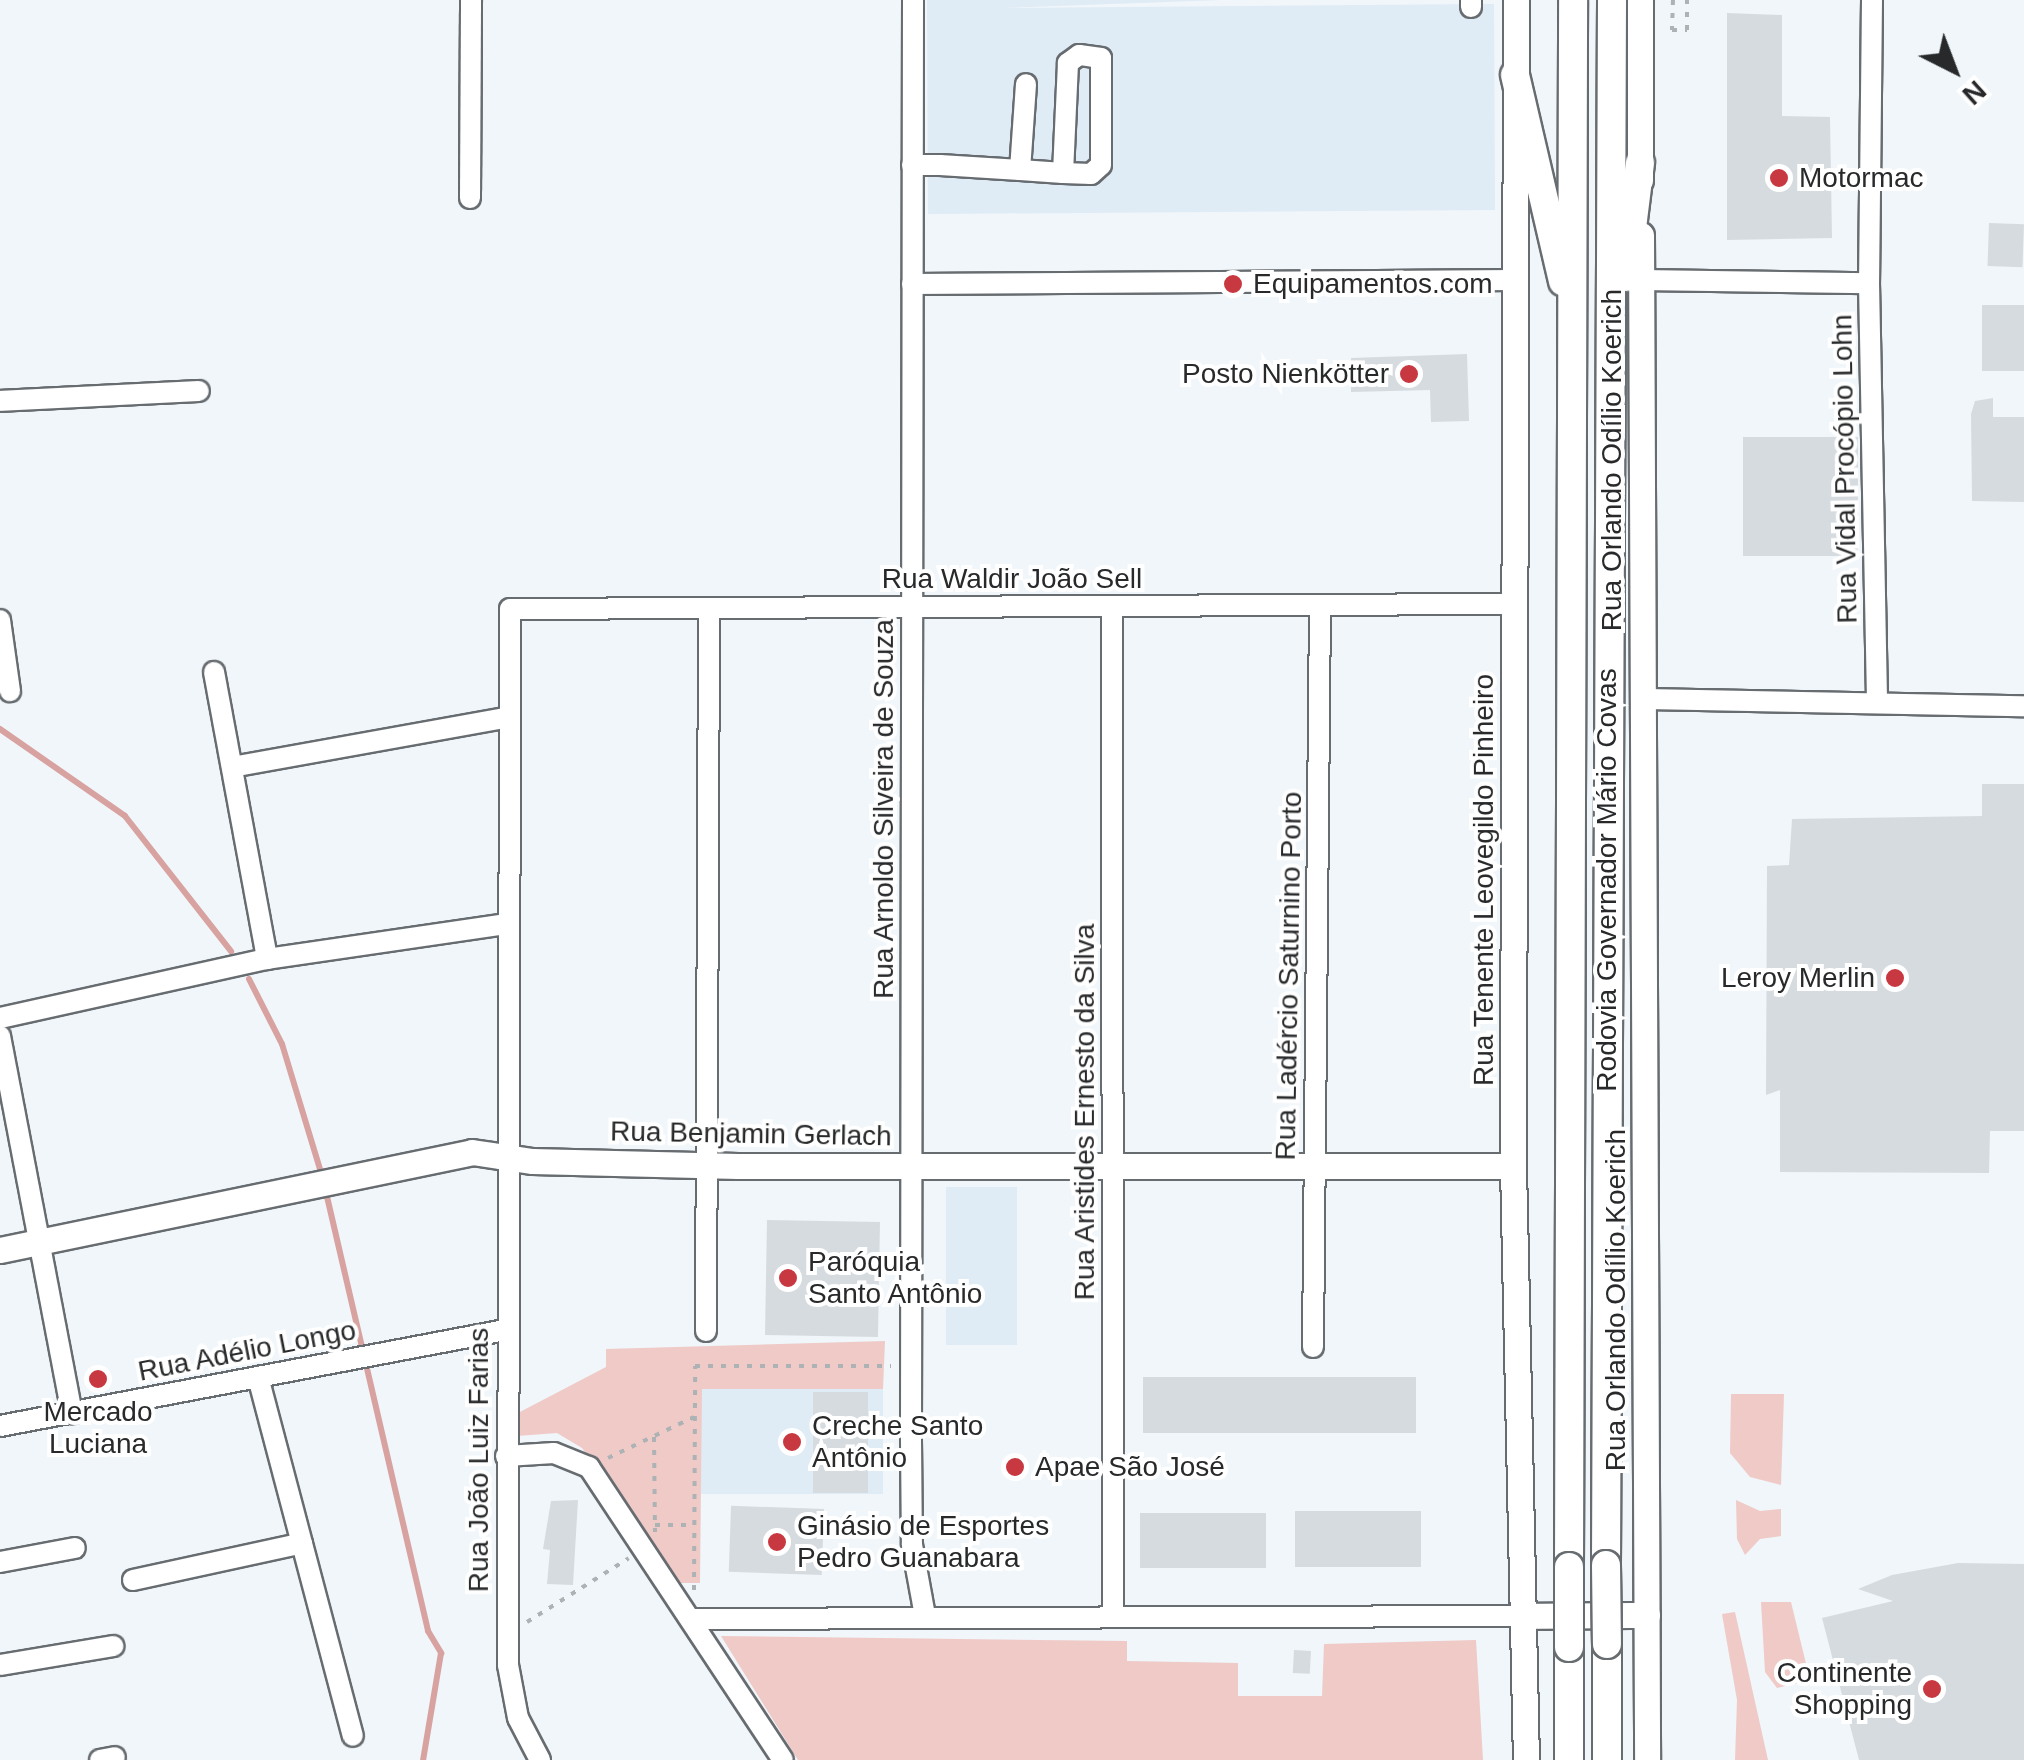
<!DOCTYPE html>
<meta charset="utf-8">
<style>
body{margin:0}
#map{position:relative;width:2024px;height:1760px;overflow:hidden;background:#f0f6fa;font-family:Helvetica,sans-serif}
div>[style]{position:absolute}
.built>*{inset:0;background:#dfebf5;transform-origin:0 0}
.green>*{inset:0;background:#efcac7}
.stream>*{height:6px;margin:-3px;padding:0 3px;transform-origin:3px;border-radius:3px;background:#d7a29f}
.building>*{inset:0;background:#d6dbe0;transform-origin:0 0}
.path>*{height:4px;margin-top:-2px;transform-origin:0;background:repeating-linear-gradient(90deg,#adb2b5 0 5px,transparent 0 13px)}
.roads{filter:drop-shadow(2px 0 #676c70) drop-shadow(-2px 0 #676c70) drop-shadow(0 2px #676c70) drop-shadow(0 -2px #676c70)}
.minor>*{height:20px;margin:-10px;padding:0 10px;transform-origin:10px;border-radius:10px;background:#fff}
.major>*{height:25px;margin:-12.5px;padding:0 12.5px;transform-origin:12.5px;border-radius:12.5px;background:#fff}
.highway>*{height:28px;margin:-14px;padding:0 14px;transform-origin:14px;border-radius:14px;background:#fff}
.bridges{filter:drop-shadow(2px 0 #676c70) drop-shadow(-2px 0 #676c70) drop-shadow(0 2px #676c70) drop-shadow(0 -2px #676c70)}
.highway-bridge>*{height:28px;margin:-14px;padding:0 14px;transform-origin:14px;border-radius:14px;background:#fff}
.dots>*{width:28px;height:28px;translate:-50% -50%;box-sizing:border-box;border:5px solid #fff;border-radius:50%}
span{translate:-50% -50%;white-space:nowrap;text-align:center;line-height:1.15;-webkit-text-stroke:8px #fff;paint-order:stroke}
.poi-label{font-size:28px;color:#27292b}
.left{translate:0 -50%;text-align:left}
.right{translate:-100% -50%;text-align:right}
.street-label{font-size:28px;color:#27292b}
.north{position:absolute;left:1904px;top:20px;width:100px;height:100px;-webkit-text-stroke:8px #fff;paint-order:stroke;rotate:138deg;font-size:28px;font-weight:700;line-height:40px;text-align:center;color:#27292b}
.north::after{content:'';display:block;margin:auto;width:35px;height:45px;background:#27292b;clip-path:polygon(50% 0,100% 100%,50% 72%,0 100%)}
</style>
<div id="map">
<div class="built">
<i style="clip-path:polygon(927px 0,1220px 0,1003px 8px,1494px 4px,1495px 210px,928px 214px)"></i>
<i style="left:946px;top:1187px;width:71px;height:158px"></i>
<i style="left:701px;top:1389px;width:182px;height:105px"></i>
</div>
<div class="green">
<i style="clip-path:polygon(885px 1341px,883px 1389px,702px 1389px,700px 1583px,680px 1583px,582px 1448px,557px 1433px,517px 1436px,516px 1414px,606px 1367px,606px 1349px)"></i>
<i style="clip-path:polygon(1731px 1394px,1784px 1394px,1781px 1485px,1750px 1477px,1730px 1453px)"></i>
<i style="clip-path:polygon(1736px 1500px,1760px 1511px,1781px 1509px,1781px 1536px,1760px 1539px,1745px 1555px,1737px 1539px)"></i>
<i style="clip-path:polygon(1761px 1602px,1791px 1602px,1810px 1680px,1777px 1688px,1765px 1672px)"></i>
<i style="clip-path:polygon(1735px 1612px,1768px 1760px,1735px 1760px,1737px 1700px,1722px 1614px)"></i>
<i style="clip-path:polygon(721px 1636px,1127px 1641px,1127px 1661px,1238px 1663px,1238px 1696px,1322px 1696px,1324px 1644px,1476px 1640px,1483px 1760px,798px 1760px)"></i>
</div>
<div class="stream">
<i style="left:0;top:729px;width:152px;rotate:34.8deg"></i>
<i style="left:125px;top:816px;width:172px;rotate:51.9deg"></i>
<i style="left:249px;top:979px;width:73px;rotate:63.1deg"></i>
<i style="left:282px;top:1044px;width:138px;rotate:73.1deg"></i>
<i style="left:325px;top:1188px;width:455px;rotate:76.9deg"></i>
<i style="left:428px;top:1631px;width:26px;rotate:59deg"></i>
<i style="left:441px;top:1653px;width:109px;rotate:99.5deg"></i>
</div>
<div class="building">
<i style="clip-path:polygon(1727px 13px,1782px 15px,1782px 116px,1830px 117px,1832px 238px,1727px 240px)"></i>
<i style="left:1989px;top:223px;width:35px;height:43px;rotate:2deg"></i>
<i style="left:2024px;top:305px;width:66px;height:42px;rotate:90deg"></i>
<i style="clip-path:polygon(1467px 354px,1469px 421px,1431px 422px,1430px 390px,1351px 392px,1351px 358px)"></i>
<i style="clip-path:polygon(1993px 398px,1993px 417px,2024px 417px,2024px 502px,1972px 501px,1971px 414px,1975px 401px)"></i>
<i style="left:1743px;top:437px;width:115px;height:119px"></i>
<i style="clip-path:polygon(1982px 784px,2024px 784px,2024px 1131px,1990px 1131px,1989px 1173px,1780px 1172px,1780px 1090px,1766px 1095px,1767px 866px,1789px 865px,1792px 819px,1982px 816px)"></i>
<i style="left:767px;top:1220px;width:113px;height:115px;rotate:1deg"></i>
<i style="left:1416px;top:1377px;width:56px;height:273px;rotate:90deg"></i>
<i style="left:813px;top:1392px;width:55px;height:101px"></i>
<i style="clip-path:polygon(578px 1500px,573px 1585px,547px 1584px,550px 1550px,543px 1549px,551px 1501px)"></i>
<i style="left:824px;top:1509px;width:66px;height:93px;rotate:92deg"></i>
<i style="left:1295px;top:1511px;width:126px;height:56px"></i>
<i style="left:1140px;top:1513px;width:126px;height:55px"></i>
<i style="clip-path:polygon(1958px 1563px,2024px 1564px,2024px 1760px,1859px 1760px,1822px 1618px,1893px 1601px,1858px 1589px,1892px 1575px)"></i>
<i style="left:1294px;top:1650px;width:17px;height:23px;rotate:3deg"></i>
</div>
<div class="path">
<i style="left:1673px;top:0;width:30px;rotate:92deg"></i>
<i style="left:1672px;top:30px;width:15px"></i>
<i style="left:1687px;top:30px;width:30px;rotate:-90deg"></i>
<i style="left:654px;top:1437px;width:95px;rotate:89.4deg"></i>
<i style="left:608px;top:1458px;width:95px;rotate:-25.5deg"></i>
<i style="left:655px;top:1525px;width:39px"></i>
<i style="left:694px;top:1590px;width:224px;rotate:-89.7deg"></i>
<i style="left:695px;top:1366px;width:196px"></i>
<i style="left:527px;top:1622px;width:120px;rotate:-32.1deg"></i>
</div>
<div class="roads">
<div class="minor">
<i style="left:913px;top:0;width:1440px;rotate:90.08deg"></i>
<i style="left:911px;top:1440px;width:105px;rotate:89.5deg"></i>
<i style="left:912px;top:1545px;width:72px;rotate:79.6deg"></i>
<i style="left:1471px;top:0;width:7px;rotate:90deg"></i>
<i style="left:1872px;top:0;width:283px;rotate:90.6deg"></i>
<i style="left:1869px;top:283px;width:420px;rotate:88.9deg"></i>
<i style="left:912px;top:165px;width:28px"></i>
<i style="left:940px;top:165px;width:80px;rotate:3.6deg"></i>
<i style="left:1020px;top:170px;width:43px;rotate:4deg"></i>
<i style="left:1063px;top:173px;width:28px;rotate:2deg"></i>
<i style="left:1091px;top:174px;width:13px;rotate:-42deg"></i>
<i style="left:1101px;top:165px;width:107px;rotate:-90deg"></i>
<i style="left:1101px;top:58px;width:22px;rotate:-172deg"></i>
<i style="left:1079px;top:55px;width:14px;rotate:144deg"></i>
<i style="left:1068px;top:63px;width:110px;rotate:92.6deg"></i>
<i style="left:1020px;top:170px;width:86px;rotate:-86deg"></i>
<i style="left:470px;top:198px;width:198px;rotate:-89.7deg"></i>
<i style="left:1641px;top:280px;width:228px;rotate:0.8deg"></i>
<i style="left:912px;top:284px;width:603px;rotate:-0.38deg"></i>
<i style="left:0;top:401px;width:199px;rotate:-2.9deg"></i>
<i style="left:1112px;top:607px;width:1009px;rotate:89.94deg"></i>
<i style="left:0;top:620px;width:72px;rotate:82deg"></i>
<i style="left:214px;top:672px;width:292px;rotate:79.5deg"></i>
<i style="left:1643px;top:699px;width:381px;rotate:1.1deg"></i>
<i style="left:232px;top:767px;width:281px;rotate:-10.2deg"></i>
<i style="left:0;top:1018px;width:273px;rotate:-12.5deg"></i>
<i style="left:267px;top:959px;width:243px;rotate:-8.3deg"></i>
<i style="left:0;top:1036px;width:384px;rotate:79.2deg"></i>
<i style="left:706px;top:1331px;width:723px;rotate:-89.76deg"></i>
<i style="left:1313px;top:1347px;width:741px;rotate:-89.46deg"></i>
<i style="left:258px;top:1377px;width:371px;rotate:75.2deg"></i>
<i style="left:0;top:1426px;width:514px;rotate:-10.76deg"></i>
<i style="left:506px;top:1456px;width:48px;rotate:-3.6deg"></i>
<i style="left:554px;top:1453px;width:38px;rotate:22deg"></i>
<i style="left:589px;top:1467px;width:351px;rotate:56.5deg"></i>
<i style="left:0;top:1562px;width:76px;rotate:-10.6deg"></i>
<i style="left:133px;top:1580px;width:173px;rotate:-12.3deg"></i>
<i style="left:693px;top:1619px;width:832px;rotate:-0.21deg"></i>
<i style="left:0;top:1665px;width:115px;rotate:-9.5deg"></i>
<i style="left:100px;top:1760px;width:15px;rotate:-11deg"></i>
<i style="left:540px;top:1760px;width:47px;rotate:-117.6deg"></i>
<i style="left:518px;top:1718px;width:54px;rotate:-100.7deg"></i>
<i style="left:508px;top:1665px;width:1056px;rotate:-89.89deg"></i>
<i style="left:510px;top:609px;width:1004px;rotate:-0.29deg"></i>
</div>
<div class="major">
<i style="left:1516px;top:0;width:1166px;rotate:90.15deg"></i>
<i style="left:1513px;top:1166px;width:594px;rotate:88.75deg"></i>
<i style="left:1640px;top:0;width:180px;rotate:90deg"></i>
<i style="left:1641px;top:235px;width:1525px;rotate:89.77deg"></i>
<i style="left:0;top:1250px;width:482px;rotate:-11.7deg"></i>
<i style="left:472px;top:1152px;width:61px;rotate:8.5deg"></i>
<i style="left:532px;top:1161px;width:206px;rotate:1.4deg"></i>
<i style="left:738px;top:1166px;width:775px"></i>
<i style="left:1525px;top:1616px;width:122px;rotate:-0.5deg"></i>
</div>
<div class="highway">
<i style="left:1515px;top:75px;width:212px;rotate:76.9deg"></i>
<i style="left:1626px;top:277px;width:115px;rotate:-83deg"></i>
<i style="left:1606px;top:1565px;width:1565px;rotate:-89.78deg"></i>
<i style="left:1569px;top:1567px;width:1567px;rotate:-89.85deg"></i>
<i style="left:1607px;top:1644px;width:116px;rotate:90deg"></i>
<i style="left:1569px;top:1647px;width:113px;rotate:90deg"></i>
</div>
</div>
<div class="bridges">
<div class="highway-bridge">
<i style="left:1606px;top:1565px;width:79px;rotate:89.3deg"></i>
<i style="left:1569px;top:1647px;width:80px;rotate:-90deg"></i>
</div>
</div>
<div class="dots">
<i style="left:1779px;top:178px;background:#c83841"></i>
<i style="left:1233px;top:284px;background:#c83841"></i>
<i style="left:1409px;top:374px;background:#c83841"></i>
<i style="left:1895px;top:978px;background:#c83841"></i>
<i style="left:788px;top:1278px;background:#c83841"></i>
<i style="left:98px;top:1379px;background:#c83841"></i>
<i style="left:792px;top:1442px;background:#c83841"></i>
<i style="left:1015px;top:1467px;background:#c83841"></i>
<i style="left:777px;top:1542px;background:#c83841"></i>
<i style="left:1932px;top:1689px;background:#c83841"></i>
</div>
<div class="poi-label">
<span class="left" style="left:1799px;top:178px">Motormac</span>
<span class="left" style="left:1253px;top:284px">Equipamentos.com</span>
<span class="right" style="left:1389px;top:374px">Posto Nienkötter</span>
<span class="right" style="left:1875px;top:978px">Leroy Merlin</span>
<span class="left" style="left:808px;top:1278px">Paróquia<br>Santo Antônio</span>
<span style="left:98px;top:1428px">Mercado<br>Luciana</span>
<span class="left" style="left:812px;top:1442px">Creche Santo<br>Antônio</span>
<span class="left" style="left:1035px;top:1467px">Apae São José</span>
<span class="left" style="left:797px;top:1542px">Ginásio de Esportes<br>Pedro Guanabara</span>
<span class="right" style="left:1912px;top:1689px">Continente<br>Shopping</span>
</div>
<div class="street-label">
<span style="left:1612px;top:460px;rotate:-90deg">Rua Orlando Odílio Koerich</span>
<span style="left:1845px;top:469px;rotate:-91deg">Rua Vidal Procópio Lohn</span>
<span style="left:1012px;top:579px">Rua Waldir João Sell</span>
<span style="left:884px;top:809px;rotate:-90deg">Rua Arnoldo Silveira de Souza</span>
<span style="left:1484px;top:880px;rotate:-90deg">Rua Tenente Leovegildo Pinheiro</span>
<span style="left:1607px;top:880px;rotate:-90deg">Rodovia Governador Mário Covas</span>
<span style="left:1289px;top:976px;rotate:-89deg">Rua Ladércio Saturnino Porto</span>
<span style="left:1085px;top:1112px;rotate:-90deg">Rua Aristides Ernesto da Silva</span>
<span style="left:751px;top:1134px;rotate:1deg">Rua Benjamin Gerlach</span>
<span style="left:1616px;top:1300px;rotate:-90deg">Rua Orlando Odílio Koerich</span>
<span style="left:247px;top:1351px;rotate:-11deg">Rua Adélio Longo</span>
<span style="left:479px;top:1460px;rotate:-90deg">Rua João Luiz Farias</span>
</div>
<div class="north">N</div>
</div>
